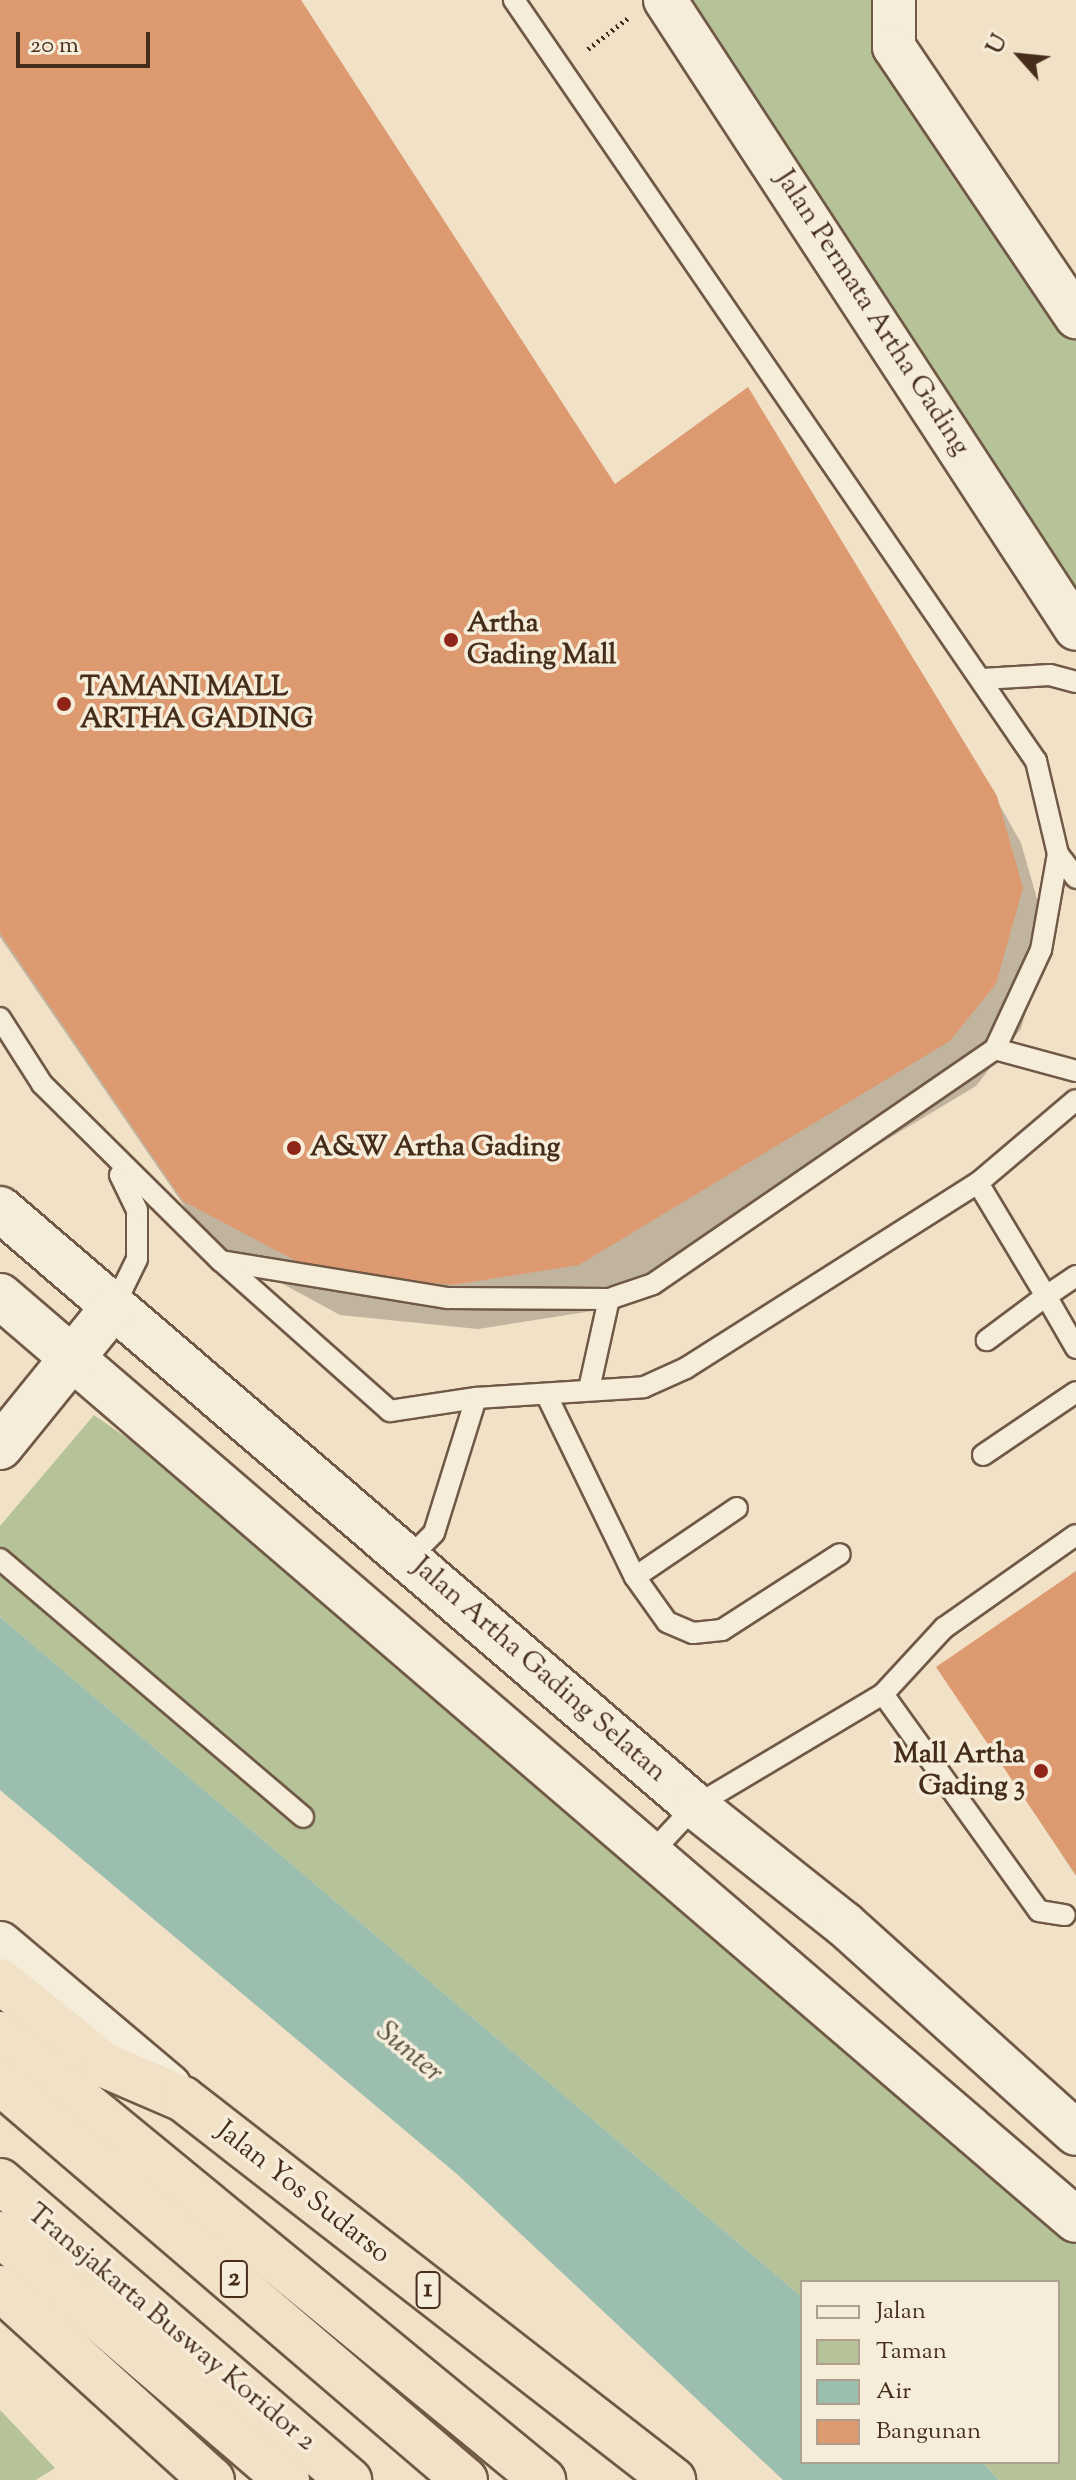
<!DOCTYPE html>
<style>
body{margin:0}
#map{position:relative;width:1076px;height:2480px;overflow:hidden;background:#f1e1c6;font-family:"Sorts Mill Goudy",serif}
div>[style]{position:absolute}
.green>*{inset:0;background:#b6c398}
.water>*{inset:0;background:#9cbeaf}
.shadow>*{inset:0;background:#0003}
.building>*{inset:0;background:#dd9a71}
.path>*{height:5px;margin-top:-2.5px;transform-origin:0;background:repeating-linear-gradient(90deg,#452c1b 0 2px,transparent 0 6px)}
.roads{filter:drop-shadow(2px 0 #705946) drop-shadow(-2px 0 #705946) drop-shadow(0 2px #705946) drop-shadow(0 -2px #705946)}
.service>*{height:20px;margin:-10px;padding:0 10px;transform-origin:10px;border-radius:10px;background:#f6ecda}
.minor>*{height:42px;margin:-21px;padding:0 21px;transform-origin:21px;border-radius:21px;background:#f6ecda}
.tertiary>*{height:44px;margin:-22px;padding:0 22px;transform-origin:22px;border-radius:22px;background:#f6ecda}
.trunk>*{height:44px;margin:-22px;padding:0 22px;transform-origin:22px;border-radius:22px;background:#f1e1c6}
.motorway>*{height:44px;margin:-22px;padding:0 22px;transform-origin:22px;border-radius:22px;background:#f1e1c6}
.dots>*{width:22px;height:22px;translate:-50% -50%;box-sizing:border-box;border:4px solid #f6ecda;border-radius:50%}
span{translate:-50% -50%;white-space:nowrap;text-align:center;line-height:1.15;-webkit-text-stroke:7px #f6ecda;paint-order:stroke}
.shield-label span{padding:2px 6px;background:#f6ecda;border:2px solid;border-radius:6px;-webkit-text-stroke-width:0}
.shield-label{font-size:26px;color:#452c1b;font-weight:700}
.street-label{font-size:28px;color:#452c1b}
.poi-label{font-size:28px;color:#452c1b;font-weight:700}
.left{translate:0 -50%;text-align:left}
.right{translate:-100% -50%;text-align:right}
.water-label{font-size:30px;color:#5b5040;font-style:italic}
.legend{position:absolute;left:800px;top:2280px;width:260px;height:184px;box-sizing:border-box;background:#f6ecda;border:2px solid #af9f8e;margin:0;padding:10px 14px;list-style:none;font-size:24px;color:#452c1b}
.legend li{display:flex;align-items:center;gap:16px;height:40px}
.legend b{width:40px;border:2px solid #af9f8e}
.north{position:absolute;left:980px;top:16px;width:80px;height:80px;-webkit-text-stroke:6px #f6ecda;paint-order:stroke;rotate:297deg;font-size:22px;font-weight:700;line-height:32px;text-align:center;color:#452c1b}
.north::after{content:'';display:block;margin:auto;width:28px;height:36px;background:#452c1b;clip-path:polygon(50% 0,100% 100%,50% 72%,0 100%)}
.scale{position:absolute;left:16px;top:32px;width:134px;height:36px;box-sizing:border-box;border:4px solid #452c1b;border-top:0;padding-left:10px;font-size:24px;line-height:28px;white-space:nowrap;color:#452c1b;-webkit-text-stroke:6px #f6ecda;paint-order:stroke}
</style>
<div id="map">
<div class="green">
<i style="clip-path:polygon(691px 0,894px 0,1076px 317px,1076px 627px,672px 12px)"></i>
<i style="clip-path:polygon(94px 1415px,367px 1605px,1076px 2220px,1076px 2480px,999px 2480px,982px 2462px,1058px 2462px,1058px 2282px,802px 2282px,802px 2297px,0 1617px,0 1526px)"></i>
<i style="clip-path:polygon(0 2410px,3px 2413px,55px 2468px,36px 2480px,0 2480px)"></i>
</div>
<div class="water">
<i style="clip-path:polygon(0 1617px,802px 2297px,802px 2462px,982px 2462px,999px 2480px,783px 2480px,458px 2175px,0 1790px)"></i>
</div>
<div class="shadow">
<i style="clip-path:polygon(0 0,299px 0,615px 487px,995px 797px,1021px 843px,1047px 934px,1021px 1029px,976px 1086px,605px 1309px,478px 1329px,340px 1315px,211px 1245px,0 937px)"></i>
<i style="clip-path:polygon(1076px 1574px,1076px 1876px,938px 1667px)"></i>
</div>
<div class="building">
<i style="clip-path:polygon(0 0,301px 0,615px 484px,748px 387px,997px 796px,1023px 888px,996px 984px,950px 1041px,579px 1265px,452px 1285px,313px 1270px,183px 1201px,0 933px)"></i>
<i style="clip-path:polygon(1076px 1571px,1076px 1875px,936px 1667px)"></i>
</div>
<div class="path">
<i style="left:588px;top:49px;width:51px;rotate:-37.8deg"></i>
</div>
<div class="roads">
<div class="service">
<i style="left:982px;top:679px;width:68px;rotate:-3.4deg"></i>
<i style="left:1050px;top:675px;width:27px;rotate:15deg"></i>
<i style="left:1058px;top:854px;width:30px;rotate:53deg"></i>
<i style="left:0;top:1018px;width:78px;rotate:57.5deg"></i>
<i style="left:42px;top:1084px;width:252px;rotate:44.7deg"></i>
<i style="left:221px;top:1261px;width:230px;rotate:9.3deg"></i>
<i style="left:448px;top:1298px;width:161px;rotate:0.4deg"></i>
<i style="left:609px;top:1299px;width:46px;rotate:-18.8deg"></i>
<i style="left:653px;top:1284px;width:415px;rotate:-34.5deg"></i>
<i style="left:995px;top:1049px;width:109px;rotate:-65.1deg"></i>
<i style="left:1041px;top:950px;width:97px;rotate:-80deg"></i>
<i style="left:1058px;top:854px;width:96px;rotate:-103.3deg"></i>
<i style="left:1036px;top:761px;width:923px;rotate:-124.45deg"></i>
<i style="left:995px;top:1049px;width:84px;rotate:15.2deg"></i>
<i style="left:978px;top:1183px;width:132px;rotate:59deg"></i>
<i style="left:1046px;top:1296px;width:74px;rotate:143.3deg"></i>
<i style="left:221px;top:1261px;width:226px;rotate:41.6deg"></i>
<i style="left:390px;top:1411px;width:87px;rotate:-8.6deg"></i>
<i style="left:1076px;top:1276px;width:36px;rotate:146deg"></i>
<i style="left:1046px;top:1296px;width:60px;rotate:60deg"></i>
<i style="left:114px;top:1306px;width:52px;rotate:-63.9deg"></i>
<i style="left:137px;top:1259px;width:49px;rotate:-90deg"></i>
<i style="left:137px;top:1210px;width:39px;rotate:-116deg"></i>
<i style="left:589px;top:1389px;width:92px;rotate:-77.5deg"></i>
<i style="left:546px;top:1394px;width:203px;rotate:64.1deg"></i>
<i style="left:635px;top:1577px;width:123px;rotate:-34.1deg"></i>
<i style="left:983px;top:1455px;width:112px;rotate:-34.1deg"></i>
<i style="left:409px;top:1558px;width:35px;rotate:-45deg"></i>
<i style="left:434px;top:1533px;width:141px;rotate:-72.7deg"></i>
<i style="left:476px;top:1398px;width:168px;rotate:-3.7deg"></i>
<i style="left:644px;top:1387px;width:46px;rotate:-24.3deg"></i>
<i style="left:686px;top:1368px;width:346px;rotate:-32.4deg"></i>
<i style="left:978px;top:1183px;width:128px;rotate:-40.3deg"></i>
<i style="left:0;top:1559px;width:398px;rotate:40.4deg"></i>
<i style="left:635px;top:1577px;width:55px;rotate:54.6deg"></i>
<i style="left:667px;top:1622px;width:28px;rotate:23deg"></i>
<i style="left:693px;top:1633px;width:29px;rotate:-6deg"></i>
<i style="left:722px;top:1630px;width:140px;rotate:-32.8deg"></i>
<i style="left:883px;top:1694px;width:267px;rotate:54.3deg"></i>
<i style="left:1039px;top:1911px;width:26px;rotate:9deg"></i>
<i style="left:652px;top:1852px;width:63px;rotate:-46.9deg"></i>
<i style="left:695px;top:1806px;width:219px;rotate:-30.8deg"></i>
<i style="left:883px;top:1694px;width:90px;rotate:-47.3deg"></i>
<i style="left:944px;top:1628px;width:161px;rotate:-35.2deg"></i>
</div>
<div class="minor">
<i style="left:665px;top:0;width:751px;rotate:56.84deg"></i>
<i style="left:894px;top:0;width:47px;rotate:90deg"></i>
<i style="left:894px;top:47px;width:326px;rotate:56deg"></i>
</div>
<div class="tertiary">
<i style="left:0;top:1209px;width:916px;rotate:40.66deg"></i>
<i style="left:695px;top:1806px;width:190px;rotate:38.4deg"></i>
<i style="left:844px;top:1924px;width:312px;rotate:42deg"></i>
<i style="left:0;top:1296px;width:1418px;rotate:40.65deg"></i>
<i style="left:0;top:1447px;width:181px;rotate:-51deg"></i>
<i style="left:0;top:1944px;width:221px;rotate:40.2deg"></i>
</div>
<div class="trunk">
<i style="left:0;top:1981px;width:134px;rotate:38.9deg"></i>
<i style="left:104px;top:2065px;width:86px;rotate:23.3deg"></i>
<i style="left:183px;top:2099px;width:621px;rotate:37.87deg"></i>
<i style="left:0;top:2034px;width:703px;rotate:39.4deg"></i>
<i style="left:0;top:2234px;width:378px;rotate:40.6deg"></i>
<i style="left:0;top:2288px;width:286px;rotate:42.2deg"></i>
</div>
<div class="motorway">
<i style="left:0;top:2082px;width:612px;rotate:40.56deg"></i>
<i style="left:0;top:2181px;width:460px;rotate:40.6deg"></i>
</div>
</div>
<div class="dots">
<i style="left:451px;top:640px;background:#8f2418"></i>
<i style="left:64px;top:704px;background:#8f2418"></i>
<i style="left:294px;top:1148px;background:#8f2418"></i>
<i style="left:1041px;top:1771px;background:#8f2418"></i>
</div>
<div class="shield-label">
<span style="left:234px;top:2279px">2</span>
<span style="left:428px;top:2290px">1</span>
</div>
<div class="street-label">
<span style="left:872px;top:313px;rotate:57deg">Jalan Permata Artha Gading</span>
<span style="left:539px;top:1670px;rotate:41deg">Jalan Artha Gading Selatan</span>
<span style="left:303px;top:2193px;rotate:38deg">Jalan Yos Sudarso</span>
<span style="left:171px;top:2328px;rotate:40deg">Transjakarta Busway Koridor 2</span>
</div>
<div class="poi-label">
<span class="left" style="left:467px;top:640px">Artha<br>Gading Mall</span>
<span class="left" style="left:80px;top:704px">TAMANI MALL<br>ARTHA GADING</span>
<span class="left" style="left:310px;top:1148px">A&amp;W Artha Gading</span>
<span class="right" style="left:1025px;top:1771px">Mall Artha<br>Gading 3</span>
</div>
<div class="water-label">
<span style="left:409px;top:2053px;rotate:40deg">Sunter</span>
</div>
<ul class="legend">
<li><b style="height:10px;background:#f6ecda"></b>Jalan</li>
<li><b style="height:22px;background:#b6c398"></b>Taman</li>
<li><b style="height:22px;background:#9cbeaf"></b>Air</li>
<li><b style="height:22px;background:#dd9a71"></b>Bangunan</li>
</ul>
<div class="north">U</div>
<div class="scale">20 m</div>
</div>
